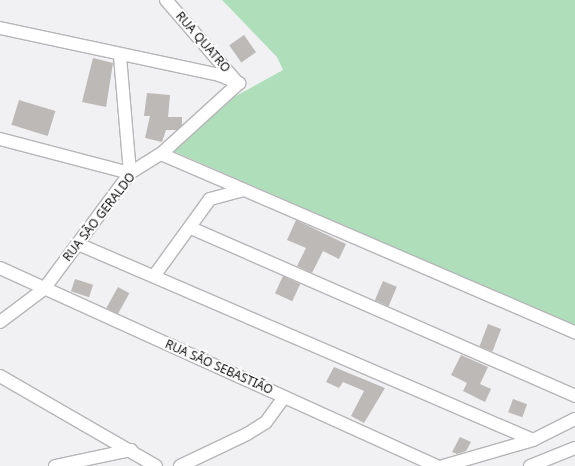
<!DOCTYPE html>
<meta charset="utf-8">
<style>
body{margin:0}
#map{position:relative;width:575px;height:466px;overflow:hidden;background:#f1f1f4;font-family:"Noto Sans",sans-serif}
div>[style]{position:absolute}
.green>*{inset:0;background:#afdebb}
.building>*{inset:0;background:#bcb9b7;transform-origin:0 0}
.roads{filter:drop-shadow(1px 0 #b6b6b9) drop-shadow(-1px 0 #b6b6b9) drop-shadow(0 1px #b6b6b9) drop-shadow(0 -1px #b6b6b9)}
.minor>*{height:12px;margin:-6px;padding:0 6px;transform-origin:6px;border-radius:6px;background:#fff}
span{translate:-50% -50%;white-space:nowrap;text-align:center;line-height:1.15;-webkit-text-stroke:4px #fff;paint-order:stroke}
.street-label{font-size:12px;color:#0c0c0c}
</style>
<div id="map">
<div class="green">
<i style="clip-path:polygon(222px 0,575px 0,575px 327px,171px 150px,234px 97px,283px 70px,277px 57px)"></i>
</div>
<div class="building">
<i style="left:244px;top:35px;width:21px;height:18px;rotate:55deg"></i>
<i style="clip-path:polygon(93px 58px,113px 63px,106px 107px,82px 102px)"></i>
<i style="clip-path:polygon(147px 93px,170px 95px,168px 117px,182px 117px,182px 125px,177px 130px,166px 130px,162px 142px,145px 138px,150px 116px,144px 116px)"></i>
<i style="left:19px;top:100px;width:38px;height:26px;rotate:17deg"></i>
<i style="clip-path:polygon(296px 220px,346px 244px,339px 259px,323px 251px,312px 273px,297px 266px,306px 248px,287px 240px)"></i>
<i style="left:283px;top:276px;width:19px;height:19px;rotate:25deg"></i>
<i style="left:75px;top:279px;width:19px;height:13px;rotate:18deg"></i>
<i style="left:383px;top:281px;width:15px;height:21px;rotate:23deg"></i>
<i style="left:118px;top:287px;width:13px;height:24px;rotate:29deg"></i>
<i style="left:488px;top:324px;width:14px;height:24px;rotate:21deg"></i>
<i style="clip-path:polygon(461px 355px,488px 367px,480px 384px,491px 389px,485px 402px,463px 391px,467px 383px,451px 375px)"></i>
<i style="clip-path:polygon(334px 367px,385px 388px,364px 423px,351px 416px,364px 391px,343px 382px,339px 388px,326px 382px)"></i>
<i style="left:513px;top:399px;width:15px;height:14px;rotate:20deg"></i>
<i style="clip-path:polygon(460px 437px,471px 442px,466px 451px,457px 454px,452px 452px)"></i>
</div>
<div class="roads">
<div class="minor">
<i style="left:166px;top:0;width:107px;rotate:49.2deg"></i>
<i style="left:0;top:28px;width:224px;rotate:12.1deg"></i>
<i style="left:219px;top:75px;width:22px;rotate:22deg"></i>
<i style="left:0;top:139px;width:134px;rotate:14.7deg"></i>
<i style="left:130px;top:173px;width:116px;rotate:-94.9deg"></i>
<i style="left:161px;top:154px;width:451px;rotate:23.3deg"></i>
<i style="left:191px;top:228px;width:419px;rotate:23.6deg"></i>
<i style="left:78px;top:244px;width:495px;rotate:23.3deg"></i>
<i style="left:0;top:268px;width:480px;rotate:24.4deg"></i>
<i style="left:154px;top:276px;width:95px;rotate:-54deg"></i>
<i style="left:210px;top:199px;width:35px;rotate:-15deg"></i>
<i style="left:0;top:322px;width:55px;rotate:-36.9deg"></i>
<i style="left:44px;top:289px;width:144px;rotate:-53.4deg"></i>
<i style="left:130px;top:173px;width:36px;rotate:-32deg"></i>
<i style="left:161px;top:154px;width:105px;rotate:-42.3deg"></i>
<i style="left:0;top:376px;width:180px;rotate:30deg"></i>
<i style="left:55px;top:466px;width:78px;rotate:-11.9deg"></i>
<i style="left:180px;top:466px;width:74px;rotate:-25.5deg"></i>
<i style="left:247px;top:434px;width:22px;rotate:-32deg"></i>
<i style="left:266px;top:422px;width:31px;rotate:-54deg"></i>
<i style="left:443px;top:466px;width:94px;rotate:-16.1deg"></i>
<i style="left:533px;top:440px;width:47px;rotate:-26.6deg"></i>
<i style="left:530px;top:466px;width:48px;rotate:-21.8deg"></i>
</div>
</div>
<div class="street-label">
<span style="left:203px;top:42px;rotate:49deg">RUA QUATRO</span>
<span style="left:99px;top:217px;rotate:-52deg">RUA SÃO GERALDO</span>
<span style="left:219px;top:367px;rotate:24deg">RUA SÃO SEBASTIÃO</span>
</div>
</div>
